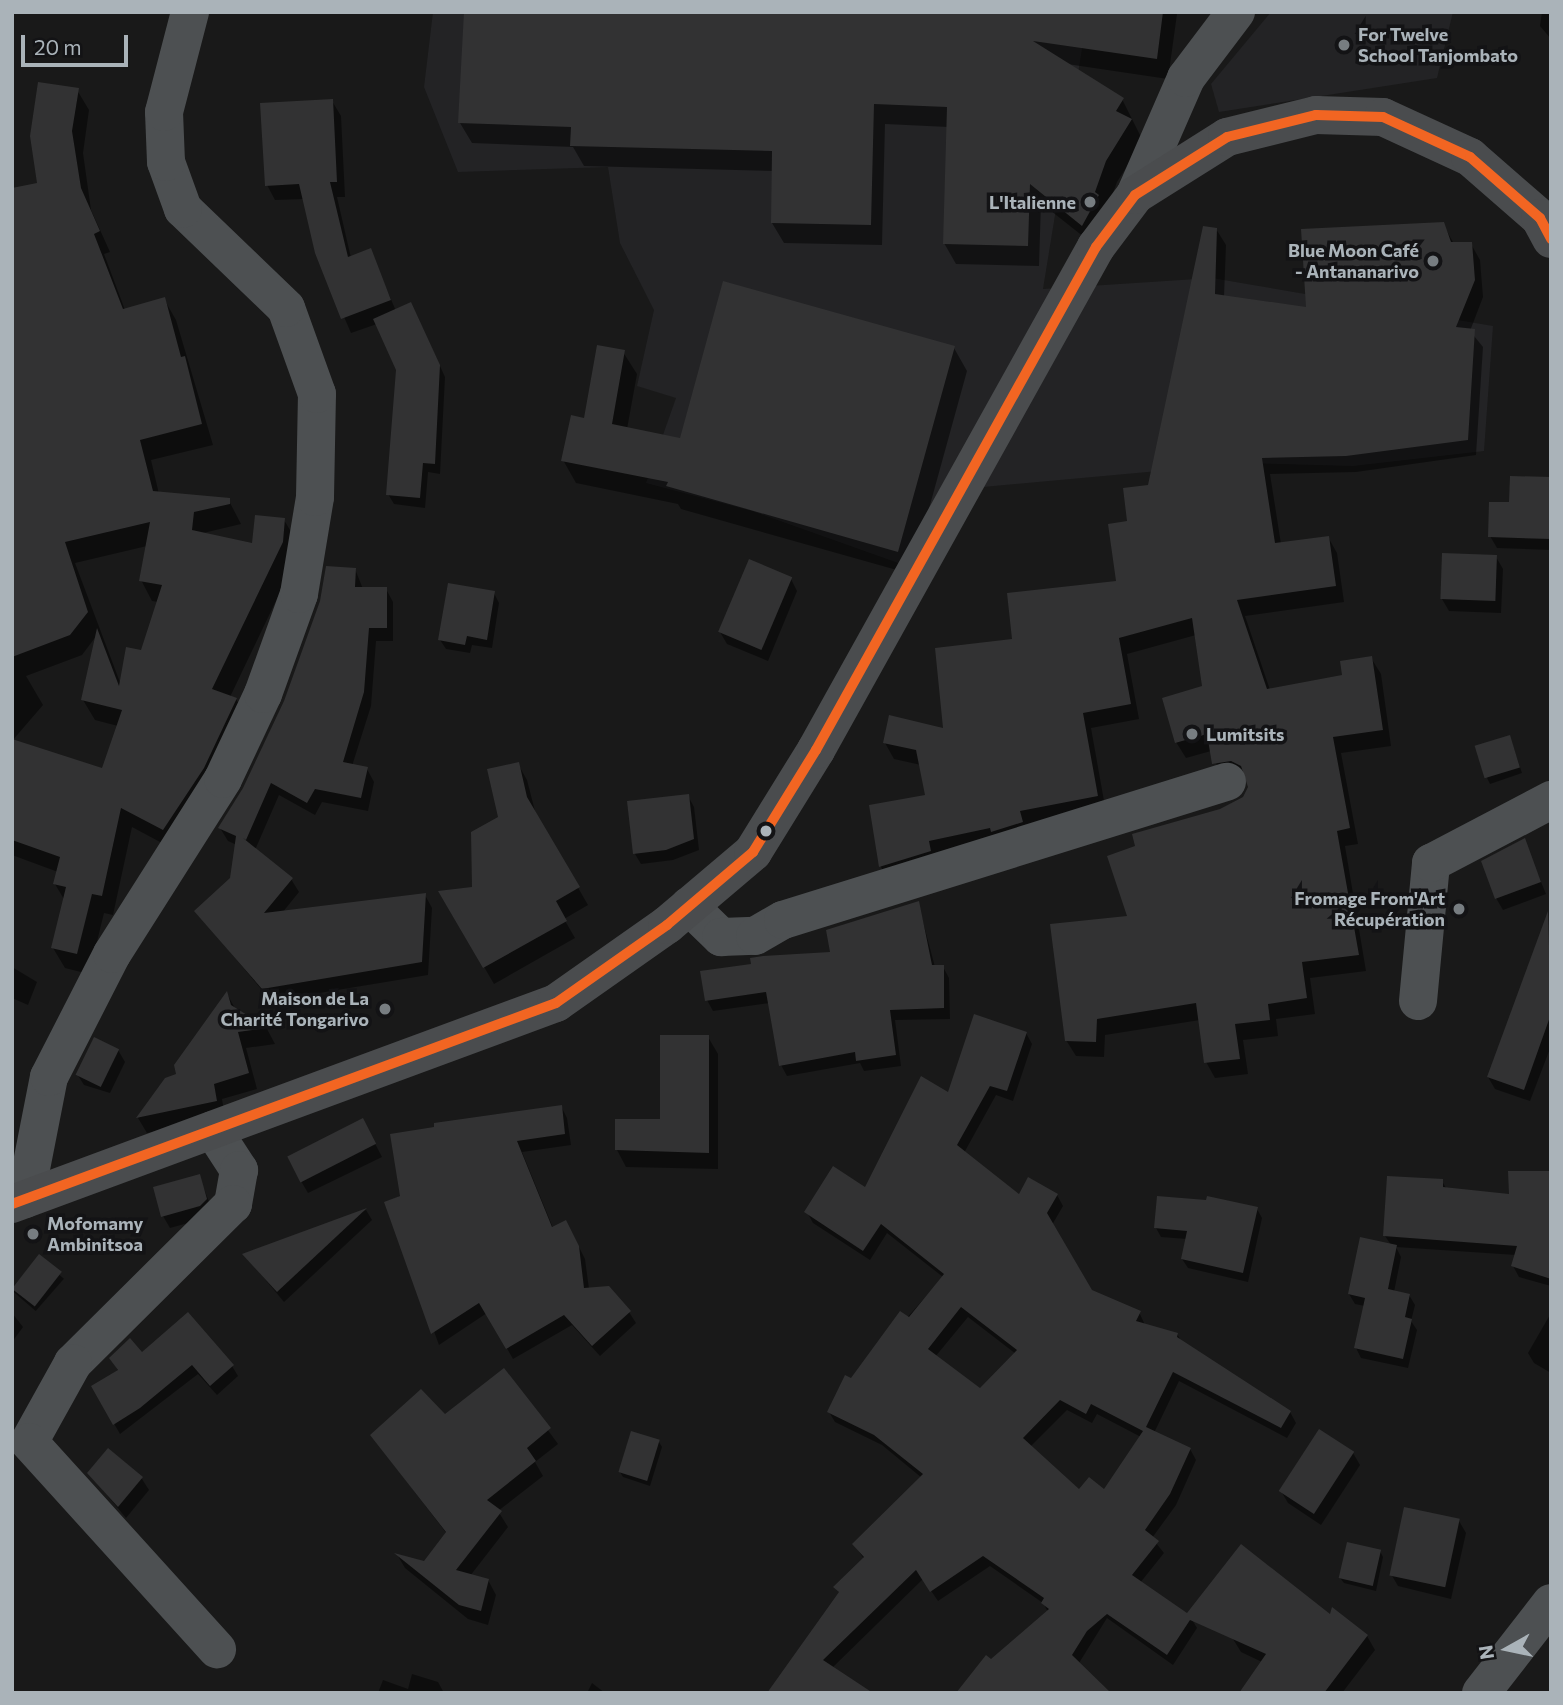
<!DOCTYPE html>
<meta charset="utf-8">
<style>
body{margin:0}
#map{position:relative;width:1563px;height:1705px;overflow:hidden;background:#191919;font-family:Commissioner,sans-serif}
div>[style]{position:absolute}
.built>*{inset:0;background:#232325}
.shadow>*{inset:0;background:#0007;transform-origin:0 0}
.building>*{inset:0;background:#323233;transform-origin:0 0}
.minor>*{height:38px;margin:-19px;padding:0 19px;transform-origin:19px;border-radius:19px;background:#4d5052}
.primary>*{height:38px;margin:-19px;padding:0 19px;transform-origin:19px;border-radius:19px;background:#4a4c4e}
.bus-1>*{height:10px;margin:-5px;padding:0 5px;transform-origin:5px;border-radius:5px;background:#f26522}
.dots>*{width:19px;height:19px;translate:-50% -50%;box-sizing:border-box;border:4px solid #131315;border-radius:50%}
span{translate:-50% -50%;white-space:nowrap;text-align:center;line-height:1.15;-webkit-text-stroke:7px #131315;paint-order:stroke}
.poi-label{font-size:18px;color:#aab3b9;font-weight:700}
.left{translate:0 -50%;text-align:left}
.right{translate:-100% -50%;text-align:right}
.frame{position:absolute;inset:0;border:14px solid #aab3b9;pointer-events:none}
.north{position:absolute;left:1472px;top:1614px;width:70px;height:70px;-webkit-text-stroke:5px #131315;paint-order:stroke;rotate:261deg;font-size:19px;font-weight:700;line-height:28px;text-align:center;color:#aab3b9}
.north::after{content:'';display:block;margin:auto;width:24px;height:32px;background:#aab3b9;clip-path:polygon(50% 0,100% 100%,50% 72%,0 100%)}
.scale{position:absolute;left:21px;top:35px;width:107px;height:32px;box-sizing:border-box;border:4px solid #aab3b9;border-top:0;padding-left:9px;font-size:21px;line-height:24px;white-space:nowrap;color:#aab3b9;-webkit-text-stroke:5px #131315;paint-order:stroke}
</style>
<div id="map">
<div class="built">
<i style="clip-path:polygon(433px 12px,1088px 12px,1043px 289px,1212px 278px,1493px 326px,1484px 451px,1353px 466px,1246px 463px,940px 491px,901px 564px,752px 511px,646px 483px,676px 398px,637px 386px,654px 310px,620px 243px,608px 167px,458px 172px,424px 87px)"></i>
<i style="clip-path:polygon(1271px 12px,1453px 12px,1437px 78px,1219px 112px,1211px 84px)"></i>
</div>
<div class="shadow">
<i style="clip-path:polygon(465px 12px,1176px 12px,1177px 14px,1168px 79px,1067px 64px,1122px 99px,1143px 141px,1117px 182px,1094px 245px,1041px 203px,1039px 266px,956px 264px,944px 243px,948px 127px,885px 124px,882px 245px,784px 243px,772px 223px,774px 171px,584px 166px,573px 147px,472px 143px,460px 123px)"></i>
<i style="clip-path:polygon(1542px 12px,1551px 12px,1551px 39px,1540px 26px)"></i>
<i style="clip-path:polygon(evenodd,77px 90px,89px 110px,83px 153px,91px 210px,110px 252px,104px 254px,125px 310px,164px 299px,176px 320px,213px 445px,151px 460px,159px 494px,228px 499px,241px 524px,199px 534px,254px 545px,284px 520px,296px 540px,294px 563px,230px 697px,236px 699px,248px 719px,175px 850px,132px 827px,113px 915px,104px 913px,89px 974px,65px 968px,53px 948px,65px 901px,55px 884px,58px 872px,12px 855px,12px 791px,103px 770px,118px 726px,95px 720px,83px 700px,97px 635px,82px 655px,26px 676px,43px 705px,12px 741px,12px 190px,39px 184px,77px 90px,147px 546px,141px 580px,152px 601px,158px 602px,142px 653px,121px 685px,75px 563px,147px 546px)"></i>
<i style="clip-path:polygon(332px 101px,341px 116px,345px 197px,337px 197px,351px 258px,370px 251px,396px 311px,416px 314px,445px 377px,440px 474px,428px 472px,425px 508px,394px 504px,388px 494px,398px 370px,377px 324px,351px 333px,316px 252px,304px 199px,275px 200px,267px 185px)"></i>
<i style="clip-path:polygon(1443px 224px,1454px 244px,1471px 244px,1480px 260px,1483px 297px,1470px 331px,1483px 347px,1476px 455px,1356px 472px,1270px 474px,1281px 544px,1328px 537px,1337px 553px,1344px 602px,1245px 616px,1270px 690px,1344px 676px,1371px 658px,1381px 674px,1391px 746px,1341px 753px,1358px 844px,1345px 846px,1366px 971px,1310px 978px,1315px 1014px,1276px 1019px,1278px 1036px,1243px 1040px,1248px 1074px,1215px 1078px,1206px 1062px,1200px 1020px,1105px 1035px,1104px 1057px,1076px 1056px,1066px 1040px,1130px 918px,1220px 811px,1244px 799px,1250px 788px,1247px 779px,1223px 779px,1211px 751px,1186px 758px,1176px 742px,1204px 687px,1196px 635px,1127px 654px,1139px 719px,1091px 728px,1106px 812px,890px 882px,881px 867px,871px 806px,927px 797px,921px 765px,894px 759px,885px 743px,945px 730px,1014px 641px,1118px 583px,1129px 523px,1149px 486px,1216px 229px,1226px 245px,1224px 297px,1308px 309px)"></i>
<i style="clip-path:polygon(954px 348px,967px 371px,911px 574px,681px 509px,678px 504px,576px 483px,563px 460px,623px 352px,637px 374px,627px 429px,681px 440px)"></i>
<i style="clip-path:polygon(1551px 479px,1551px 550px,1497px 548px,1490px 536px,1511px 504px)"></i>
<i style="clip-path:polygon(1496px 557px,1503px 569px,1501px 613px,1449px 611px,1442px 599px)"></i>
<i style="clip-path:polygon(355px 569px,363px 589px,386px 589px,393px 602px,393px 641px,376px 641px,371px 706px,352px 766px,367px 769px,374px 782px,368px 811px,322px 802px,315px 815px,279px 795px,255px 850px,291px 879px,299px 892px,282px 913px,425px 895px,432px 908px,428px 975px,271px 1001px,196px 911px,232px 879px,237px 845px,228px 841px,220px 828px,244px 789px)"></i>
<i style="clip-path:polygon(791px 579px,797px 591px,768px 661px,727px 644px,720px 632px)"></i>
<i style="clip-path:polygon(494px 593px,499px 603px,492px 648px,472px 645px,470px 653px,446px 649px,440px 640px)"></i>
<i style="clip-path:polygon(1512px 743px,1522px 773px,1490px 784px,1487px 778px)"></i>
<i style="clip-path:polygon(518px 764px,527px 780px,536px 815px,588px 905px,564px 919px,575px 938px,494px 984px,441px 893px,474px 888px)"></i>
<i style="clip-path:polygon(688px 796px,694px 807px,699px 850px,673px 860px,641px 864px,635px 854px)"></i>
<i style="clip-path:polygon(1524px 841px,1546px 894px,1503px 910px,1496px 898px)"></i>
<i style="clip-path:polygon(918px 903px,935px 967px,943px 967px,949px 978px,950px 1019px,895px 1020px,901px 1066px,864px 1071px,860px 1063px,787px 1076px,781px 1065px,770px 1003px,713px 1011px,707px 1000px,832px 954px)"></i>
<i style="clip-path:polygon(1534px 954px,1551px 961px,1551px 1046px,1530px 1101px,1495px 1089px,1488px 1077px)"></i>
<i style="clip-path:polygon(12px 967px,37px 982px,28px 1005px,12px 998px)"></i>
<i style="clip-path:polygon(227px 994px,236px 1010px,267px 1029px,275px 1044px,246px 1048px,257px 1089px,222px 1099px,225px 1117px,147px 1133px,138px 1118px,166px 1080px,177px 1075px)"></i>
<i style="clip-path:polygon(evenodd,1026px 1033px,1032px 1044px,1013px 1101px,996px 1095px,964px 1153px,1019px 1197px,1057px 1195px,1063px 1206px,1052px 1225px,1091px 1292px,1139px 1312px,1145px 1325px,1177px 1334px,1182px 1342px,1290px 1412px,1296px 1423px,1287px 1438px,1179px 1381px,1154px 1433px,1190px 1449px,1196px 1460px,1176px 1505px,1152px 1538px,1164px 1553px,1140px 1583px,1191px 1618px,1197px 1628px,1173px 1665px,1107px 1618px,1079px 1663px,991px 1661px,1048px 1612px,1043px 1603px,990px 1566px,938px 1601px,923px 1579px,832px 1668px,769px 1693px,840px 1594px,836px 1587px,864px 1559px,854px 1544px,922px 1478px,882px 1445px,835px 1422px,829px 1412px,852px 1380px,943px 1277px,887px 1233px,870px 1260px,813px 1223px,807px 1212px,866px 1190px,949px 1095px,1026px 1033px,968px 1317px,1016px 1354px,980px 1391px,935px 1357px,968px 1317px,1026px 1033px,1067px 1410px,1092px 1423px,1097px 1414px,1141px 1437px,1104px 1491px,1079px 1492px,1030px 1447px,1067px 1410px)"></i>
<i style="clip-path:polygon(708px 1037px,718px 1054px,718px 1169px,626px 1167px,617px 1150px,661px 1120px)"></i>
<i style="clip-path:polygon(118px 1050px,125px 1062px,110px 1093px,84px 1085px,77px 1074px)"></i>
<i style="clip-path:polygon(561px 1106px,567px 1118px,571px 1145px,522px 1152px,553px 1228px,572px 1233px,585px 1259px,589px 1289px,629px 1312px,636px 1323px,600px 1356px,572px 1325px,513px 1359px,487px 1313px,439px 1345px,387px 1203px)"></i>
<i style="clip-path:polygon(369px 1132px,382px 1157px,308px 1193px,301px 1181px)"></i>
<i style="clip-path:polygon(1551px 1172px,1551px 1286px,1519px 1277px,1513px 1266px,1516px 1255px,1396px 1247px,1401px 1257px,1394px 1292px,1409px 1295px,1415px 1305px,1411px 1321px,1417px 1330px,1408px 1368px,1361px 1358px,1356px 1348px,1365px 1306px,1355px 1304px,1349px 1294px,1391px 1245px,1385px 1236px,1442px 1181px,1447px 1190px,1510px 1196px)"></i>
<i style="clip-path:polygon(199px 1176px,213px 1212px,206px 1218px,170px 1228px,163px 1216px)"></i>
<i style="clip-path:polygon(1257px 1209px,1262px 1218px,1248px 1282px,1188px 1268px,1182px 1259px,1187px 1239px,1161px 1237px,1156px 1228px)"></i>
<i style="clip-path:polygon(366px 1210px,372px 1220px,284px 1302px,245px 1255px)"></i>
<i style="left:39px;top:1257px;width:33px;height:43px;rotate:41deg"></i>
<i style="clip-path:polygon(12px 1313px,23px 1327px,12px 1342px)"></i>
<i style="clip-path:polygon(1551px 1313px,1551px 1373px,1534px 1363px,1528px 1353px)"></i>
<i style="clip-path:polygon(142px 1355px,232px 1366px,238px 1376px,217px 1395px,198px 1374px,120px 1434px,93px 1387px,119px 1372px,111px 1359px)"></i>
<i style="clip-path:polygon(504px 1370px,558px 1444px,535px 1462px,543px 1476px,498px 1511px,508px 1527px,470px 1576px,488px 1580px,496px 1595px,488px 1625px,468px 1619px,405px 1568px,398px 1556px,424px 1563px,447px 1534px,372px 1436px,445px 1417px)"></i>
<i style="clip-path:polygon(659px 1442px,662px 1447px,650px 1486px,623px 1477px,620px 1472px)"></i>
<i style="clip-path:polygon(1353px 1453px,1360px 1465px,1321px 1525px,1288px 1503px,1281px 1491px)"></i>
<i style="clip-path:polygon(89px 1473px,142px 1479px,149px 1490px,126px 1518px)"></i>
<i style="clip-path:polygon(1459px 1521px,1466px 1533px,1451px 1599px,1398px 1586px,1391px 1574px)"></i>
<i style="clip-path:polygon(1380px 1551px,1383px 1557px,1376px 1591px,1344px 1583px,1340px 1578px)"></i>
<i style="clip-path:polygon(1367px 1636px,1375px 1650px,1342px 1693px,1241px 1693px,1262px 1662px,1241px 1652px,1233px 1639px)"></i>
<i style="clip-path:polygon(412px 1674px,438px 1682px,444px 1693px,378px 1693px,383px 1680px,408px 1689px)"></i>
<i style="clip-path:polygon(592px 1683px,605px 1693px,587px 1693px)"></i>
</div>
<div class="building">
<i style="clip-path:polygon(464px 12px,1163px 12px,1157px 59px,1033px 41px,1124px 98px,1116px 111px,1132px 119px,1106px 161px,1095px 192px,1099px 195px,1082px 226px,1030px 184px,1028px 246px,943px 244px,947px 107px,874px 104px,871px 225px,771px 223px,772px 151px,570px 146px,571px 127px,458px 123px)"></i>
<i style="clip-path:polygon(38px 82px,79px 88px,72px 131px,81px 188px,100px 231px,94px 234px,123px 309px,165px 297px,181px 357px,185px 356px,202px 424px,140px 440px,153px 491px,230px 498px,230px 504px,194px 512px,192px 530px,252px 543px,255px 515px,285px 518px,283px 542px,212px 689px,237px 698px,204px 768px,163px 830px,121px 808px,102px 896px,92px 894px,77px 954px,51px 948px,66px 887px,53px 884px,60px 857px,12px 840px,12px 739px,102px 768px,122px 710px,81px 700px,97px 628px,119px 686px,126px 647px,141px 650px,162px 585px,139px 581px,150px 522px,65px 542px,88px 612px,70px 635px,12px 657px,12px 188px,37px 183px,30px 136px)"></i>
<i style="clip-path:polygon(333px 99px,337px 182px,330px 182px,348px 257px,371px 248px,391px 300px,341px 319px,315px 253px,299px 184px,265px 186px,260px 103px)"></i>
<i style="clip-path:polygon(1444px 222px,1451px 242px,1472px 242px,1475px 280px,1456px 327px,1475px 329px,1468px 440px,1346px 456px,1262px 458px,1275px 543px,1329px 536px,1336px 586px,1237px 600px,1267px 689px,1342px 675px,1340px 661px,1372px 656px,1383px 730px,1333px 737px,1350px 828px,1337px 831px,1359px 955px,1302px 962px,1307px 998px,1268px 1004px,1270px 1020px,1235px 1024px,1240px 1059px,1204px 1063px,1196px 1003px,1097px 1019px,1096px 1042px,1065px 1041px,1050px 924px,1127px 916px,1107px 856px,1135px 846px,1132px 834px,1220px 809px,1243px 797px,1248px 787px,1241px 766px,1231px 761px,1212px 764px,1207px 734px,1175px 743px,1162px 698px,1202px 686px,1192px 618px,1119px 638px,1131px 704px,1083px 713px,1098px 796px,1020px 811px,1023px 822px,991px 832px,990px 828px,929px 841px,931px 851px,879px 867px,869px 805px,925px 795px,916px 750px,883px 743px,889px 715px,943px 728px,935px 648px,1012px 639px,1007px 593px,1116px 581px,1108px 524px,1127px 521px,1123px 488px,1148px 485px,1203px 226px,1217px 228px,1215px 294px,1306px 307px,1301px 229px)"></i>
<i style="clip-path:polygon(723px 281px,955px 346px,898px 552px,666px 486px,668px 482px,561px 461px,571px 415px,584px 418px,597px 345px,625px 350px,612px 424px,680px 438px)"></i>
<i style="clip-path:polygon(411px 302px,440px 365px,435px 464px,423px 463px,420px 498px,386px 495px,396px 370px,373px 319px)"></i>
<i style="clip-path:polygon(1510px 476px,1551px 477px,1551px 539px,1488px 537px,1489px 502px,1509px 502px)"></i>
<i style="left:1442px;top:553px;width:55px;height:46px;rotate:2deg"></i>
<i style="left:749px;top:559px;width:47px;height:79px;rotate:23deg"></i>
<i style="clip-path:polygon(326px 566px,356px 568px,355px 587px,387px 587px,387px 628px,369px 628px,364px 692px,343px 762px,368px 767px,361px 798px,315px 789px,307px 803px,271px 783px,246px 840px,243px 838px,293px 878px,264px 913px,426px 893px,422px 962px,262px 989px,194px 911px,230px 878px,236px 836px,218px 828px,243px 788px,284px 701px,320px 601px)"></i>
<i style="clip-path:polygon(448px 583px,495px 591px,487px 640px,467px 636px,465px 645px,438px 640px)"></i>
<i style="left:1510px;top:735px;width:34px;height:37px;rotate:73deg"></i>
<i style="clip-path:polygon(519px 762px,527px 797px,580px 887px,556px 901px,567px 921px,483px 968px,438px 891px,472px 887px,471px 832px,498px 817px,487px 769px)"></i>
<i style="clip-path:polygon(689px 794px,694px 839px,666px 850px,633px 854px,627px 801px)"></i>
<i style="clip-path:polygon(1525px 838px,1541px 882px,1495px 899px,1481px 861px)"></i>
<i style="clip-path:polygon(919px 901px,932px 965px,944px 965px,944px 1008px,890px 1010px,896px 1055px,856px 1061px,855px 1052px,779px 1066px,766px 992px,705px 1001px,700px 971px,751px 964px,750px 958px,763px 956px,830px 952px,826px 930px)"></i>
<i style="clip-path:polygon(1548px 911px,1551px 1014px,1524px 1090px,1487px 1077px)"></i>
<i style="clip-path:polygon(227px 991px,231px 1005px,268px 1028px,238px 1032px,249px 1073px,214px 1084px,217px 1101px,136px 1118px,165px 1078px,176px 1074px,174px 1065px)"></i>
<i style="clip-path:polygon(evenodd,974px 1014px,1027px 1032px,1007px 1091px,990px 1086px,957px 1145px,1019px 1194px,1028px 1177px,1058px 1194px,1047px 1213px,1092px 1290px,1141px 1311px,1136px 1321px,1178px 1333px,1177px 1337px,1291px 1411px,1281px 1428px,1173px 1372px,1146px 1427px,1191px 1448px,1170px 1494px,1145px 1530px,1159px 1541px,1132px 1575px,1187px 1613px,1241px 1544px,1330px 1614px,1332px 1607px,1368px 1635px,1324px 1693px,1239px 1693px,1266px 1654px,1190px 1620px,1167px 1655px,1107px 1614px,1087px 1631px,1072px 1655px,1111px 1693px,956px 1693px,986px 1655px,991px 1659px,1049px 1609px,1041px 1603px,1044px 1598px,983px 1556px,930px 1592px,916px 1570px,823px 1660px,873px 1693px,767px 1693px,839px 1592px,833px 1587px,864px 1557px,852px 1544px,923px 1474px,874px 1435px,827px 1412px,845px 1375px,851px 1378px,900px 1311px,909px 1317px,944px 1274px,881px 1224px,863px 1251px,804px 1212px,833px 1166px,865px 1187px,921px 1076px,948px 1092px,974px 1014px,961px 1307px,1017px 1350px,980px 1388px,928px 1349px,961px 1307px,974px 1014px,1060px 1400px,1086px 1414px,1091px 1404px,1143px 1431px,1104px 1489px,1089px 1477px,1079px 1489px,1023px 1438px,1060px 1400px)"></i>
<i style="clip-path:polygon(660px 1035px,709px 1035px,709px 1153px,615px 1150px,615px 1119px,660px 1119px)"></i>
<i style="left:94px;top:1037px;width:28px;height:42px;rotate:26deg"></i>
<i style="clip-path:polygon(562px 1105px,565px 1134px,517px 1141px,552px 1227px,566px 1220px,579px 1246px,584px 1288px,609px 1286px,631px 1311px,592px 1346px,564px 1315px,506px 1349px,479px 1303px,431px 1334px,384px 1202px,400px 1196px,390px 1134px,434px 1127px,434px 1123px)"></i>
<i style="left:363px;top:1118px;width:29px;height:85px;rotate:63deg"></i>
<i style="clip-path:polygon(1508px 1171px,1551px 1171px,1551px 1279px,1511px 1266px,1517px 1246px,1383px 1236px,1387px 1176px,1443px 1179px,1443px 1187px,1509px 1194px)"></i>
<i style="clip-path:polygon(200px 1174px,207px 1199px,200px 1206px,161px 1217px,153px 1187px)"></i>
<i style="clip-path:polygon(1157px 1196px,1206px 1200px,1207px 1196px,1258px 1207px,1243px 1273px,1181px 1259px,1187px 1231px,1154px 1228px)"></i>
<i style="clip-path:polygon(367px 1208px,277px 1292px,242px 1254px)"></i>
<i style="clip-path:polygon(1360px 1237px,1397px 1245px,1388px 1289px,1410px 1294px,1405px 1317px,1412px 1319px,1403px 1359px,1354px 1348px,1365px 1298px,1348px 1294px)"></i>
<i style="left:39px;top:1254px;width:29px;height:44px;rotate:38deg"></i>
<i style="clip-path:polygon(188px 1312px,234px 1365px,210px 1386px,192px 1365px,140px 1408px,113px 1425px,91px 1386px,118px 1370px,109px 1358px,130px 1338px,142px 1352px)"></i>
<i style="clip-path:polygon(504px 1368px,551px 1428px,527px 1448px,536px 1461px,487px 1500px,502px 1511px,456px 1570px,489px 1579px,481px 1611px,459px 1605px,394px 1553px,424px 1561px,446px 1532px,370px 1435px,421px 1389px,445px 1414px)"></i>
<i style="left:1319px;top:1429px;width:42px;height:74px;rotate:33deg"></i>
<i style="left:631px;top:1431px;width:30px;height:43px;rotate:17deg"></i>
<i style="clip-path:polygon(108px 1448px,143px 1477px,118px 1507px,87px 1473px)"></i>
<i style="left:1404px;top:1507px;width:57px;height:70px;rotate:12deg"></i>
<i style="left:1347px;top:1542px;width:35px;height:37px;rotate:13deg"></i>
</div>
<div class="minor">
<i style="left:1135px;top:195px;width:128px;rotate:-66.4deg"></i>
<i style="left:1186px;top:78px;width:83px;rotate:-52.9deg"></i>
<i style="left:689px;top:906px;width:45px;rotate:44.1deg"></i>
<i style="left:721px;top:937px;width:34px;rotate:-2deg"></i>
<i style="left:755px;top:936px;width:32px;rotate:-30deg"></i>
<i style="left:783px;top:920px;width:465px;rotate:-17.3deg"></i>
<i style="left:1418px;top:1001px;width:139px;rotate:-84.6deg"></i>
<i style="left:1431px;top:863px;width:136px;rotate:-27.7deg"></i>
<i style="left:213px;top:1130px;width:48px;rotate:57deg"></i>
<i style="left:239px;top:1170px;width:35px;rotate:100deg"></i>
<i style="left:233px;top:1204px;width:226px;rotate:135.2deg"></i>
<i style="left:73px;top:1363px;width:90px;rotate:119.1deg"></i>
<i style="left:29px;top:1442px;width:280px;rotate:47.8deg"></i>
<i style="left:25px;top:1199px;width:124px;rotate:-78.9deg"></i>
<i style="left:49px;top:1077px;width:138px;rotate:-62.9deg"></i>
<i style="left:112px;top:954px;width:207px;rotate:-57.6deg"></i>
<i style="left:223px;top:779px;width:94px;rotate:-64.8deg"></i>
<i style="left:263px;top:694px;width:106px;rotate:-70.2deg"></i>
<i style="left:299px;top:594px;width:98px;rotate:-80.6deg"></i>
<i style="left:315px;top:497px;width:103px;rotate:-88.9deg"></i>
<i style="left:317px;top:394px;width:91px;rotate:-109.8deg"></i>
<i style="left:286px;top:308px;width:143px;rotate:-136.1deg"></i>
<i style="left:183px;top:209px;width:50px;rotate:-109.9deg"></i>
<i style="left:166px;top:162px;width:50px;rotate:-92.3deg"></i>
<i style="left:164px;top:112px;width:103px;rotate:-75.4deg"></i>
<i style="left:1481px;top:1693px;width:114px;rotate:-52.1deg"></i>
</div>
<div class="primary">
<i style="left:12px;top:1204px;width:580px;rotate:-20.28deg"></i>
<i style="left:556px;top:1003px;width:136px;rotate:-35.1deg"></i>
<i style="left:667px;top:925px;width:113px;rotate:-40.3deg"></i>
<i style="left:753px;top:852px;width:120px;rotate:-58.3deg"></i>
<i style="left:816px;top:750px;width:576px;rotate:-60.9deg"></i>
<i style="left:1096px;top:247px;width:65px;rotate:-53.1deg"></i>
<i style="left:1135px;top:195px;width:109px;rotate:-32.2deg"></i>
<i style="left:1227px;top:137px;width:92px;rotate:-13.9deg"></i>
<i style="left:1316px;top:115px;width:67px;rotate:1.7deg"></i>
<i style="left:1383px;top:117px;width:96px;rotate:24.7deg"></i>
<i style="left:1470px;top:157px;width:93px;rotate:41.1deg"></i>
<i style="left:1540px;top:218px;width:24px;rotate:62deg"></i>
</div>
<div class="bus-1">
<i style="left:12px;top:1204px;width:580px;rotate:-20.28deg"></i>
<i style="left:556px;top:1003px;width:136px;rotate:-35.1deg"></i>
<i style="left:667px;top:925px;width:113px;rotate:-40.3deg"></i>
<i style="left:753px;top:852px;width:120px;rotate:-58.3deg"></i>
<i style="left:816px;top:750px;width:576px;rotate:-60.9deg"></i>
<i style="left:1096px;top:247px;width:65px;rotate:-53.1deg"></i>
<i style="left:1135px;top:195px;width:109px;rotate:-32.2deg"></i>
<i style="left:1227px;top:137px;width:92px;rotate:-13.9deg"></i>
<i style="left:1316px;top:115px;width:67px;rotate:1.7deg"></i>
<i style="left:1383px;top:117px;width:96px;rotate:24.7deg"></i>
<i style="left:1470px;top:157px;width:93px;rotate:41.1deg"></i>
<i style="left:1540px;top:218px;width:24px;rotate:62deg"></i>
</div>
<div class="dots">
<i style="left:1344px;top:45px;background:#777d81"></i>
<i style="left:1090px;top:202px;background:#777d81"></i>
<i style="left:1433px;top:261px;background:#777d81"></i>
<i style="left:1192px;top:734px;background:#777d81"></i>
<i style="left:766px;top:831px;background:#aab3b9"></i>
<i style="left:1459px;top:909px;background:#777d81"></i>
<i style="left:385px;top:1009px;background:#777d81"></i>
<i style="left:33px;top:1234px;background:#777d81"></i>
</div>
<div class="poi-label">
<span class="left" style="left:1358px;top:45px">For Twelve<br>School Tanjombato</span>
<span class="right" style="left:1076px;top:202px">L'Italienne</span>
<span class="right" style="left:1419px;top:261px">Blue Moon Café<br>- Antananarivo</span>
<span class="left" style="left:1206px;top:734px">Lumitsits</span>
<span class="right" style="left:1445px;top:909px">Fromage From'Art<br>Récupération</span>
<span class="right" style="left:369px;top:1009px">Maison de La<br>Charité Tongarivo</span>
<span class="left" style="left:47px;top:1234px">Mofomamy<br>Ambinitsoa</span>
</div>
<div class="frame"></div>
<div class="north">N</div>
<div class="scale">20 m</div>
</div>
